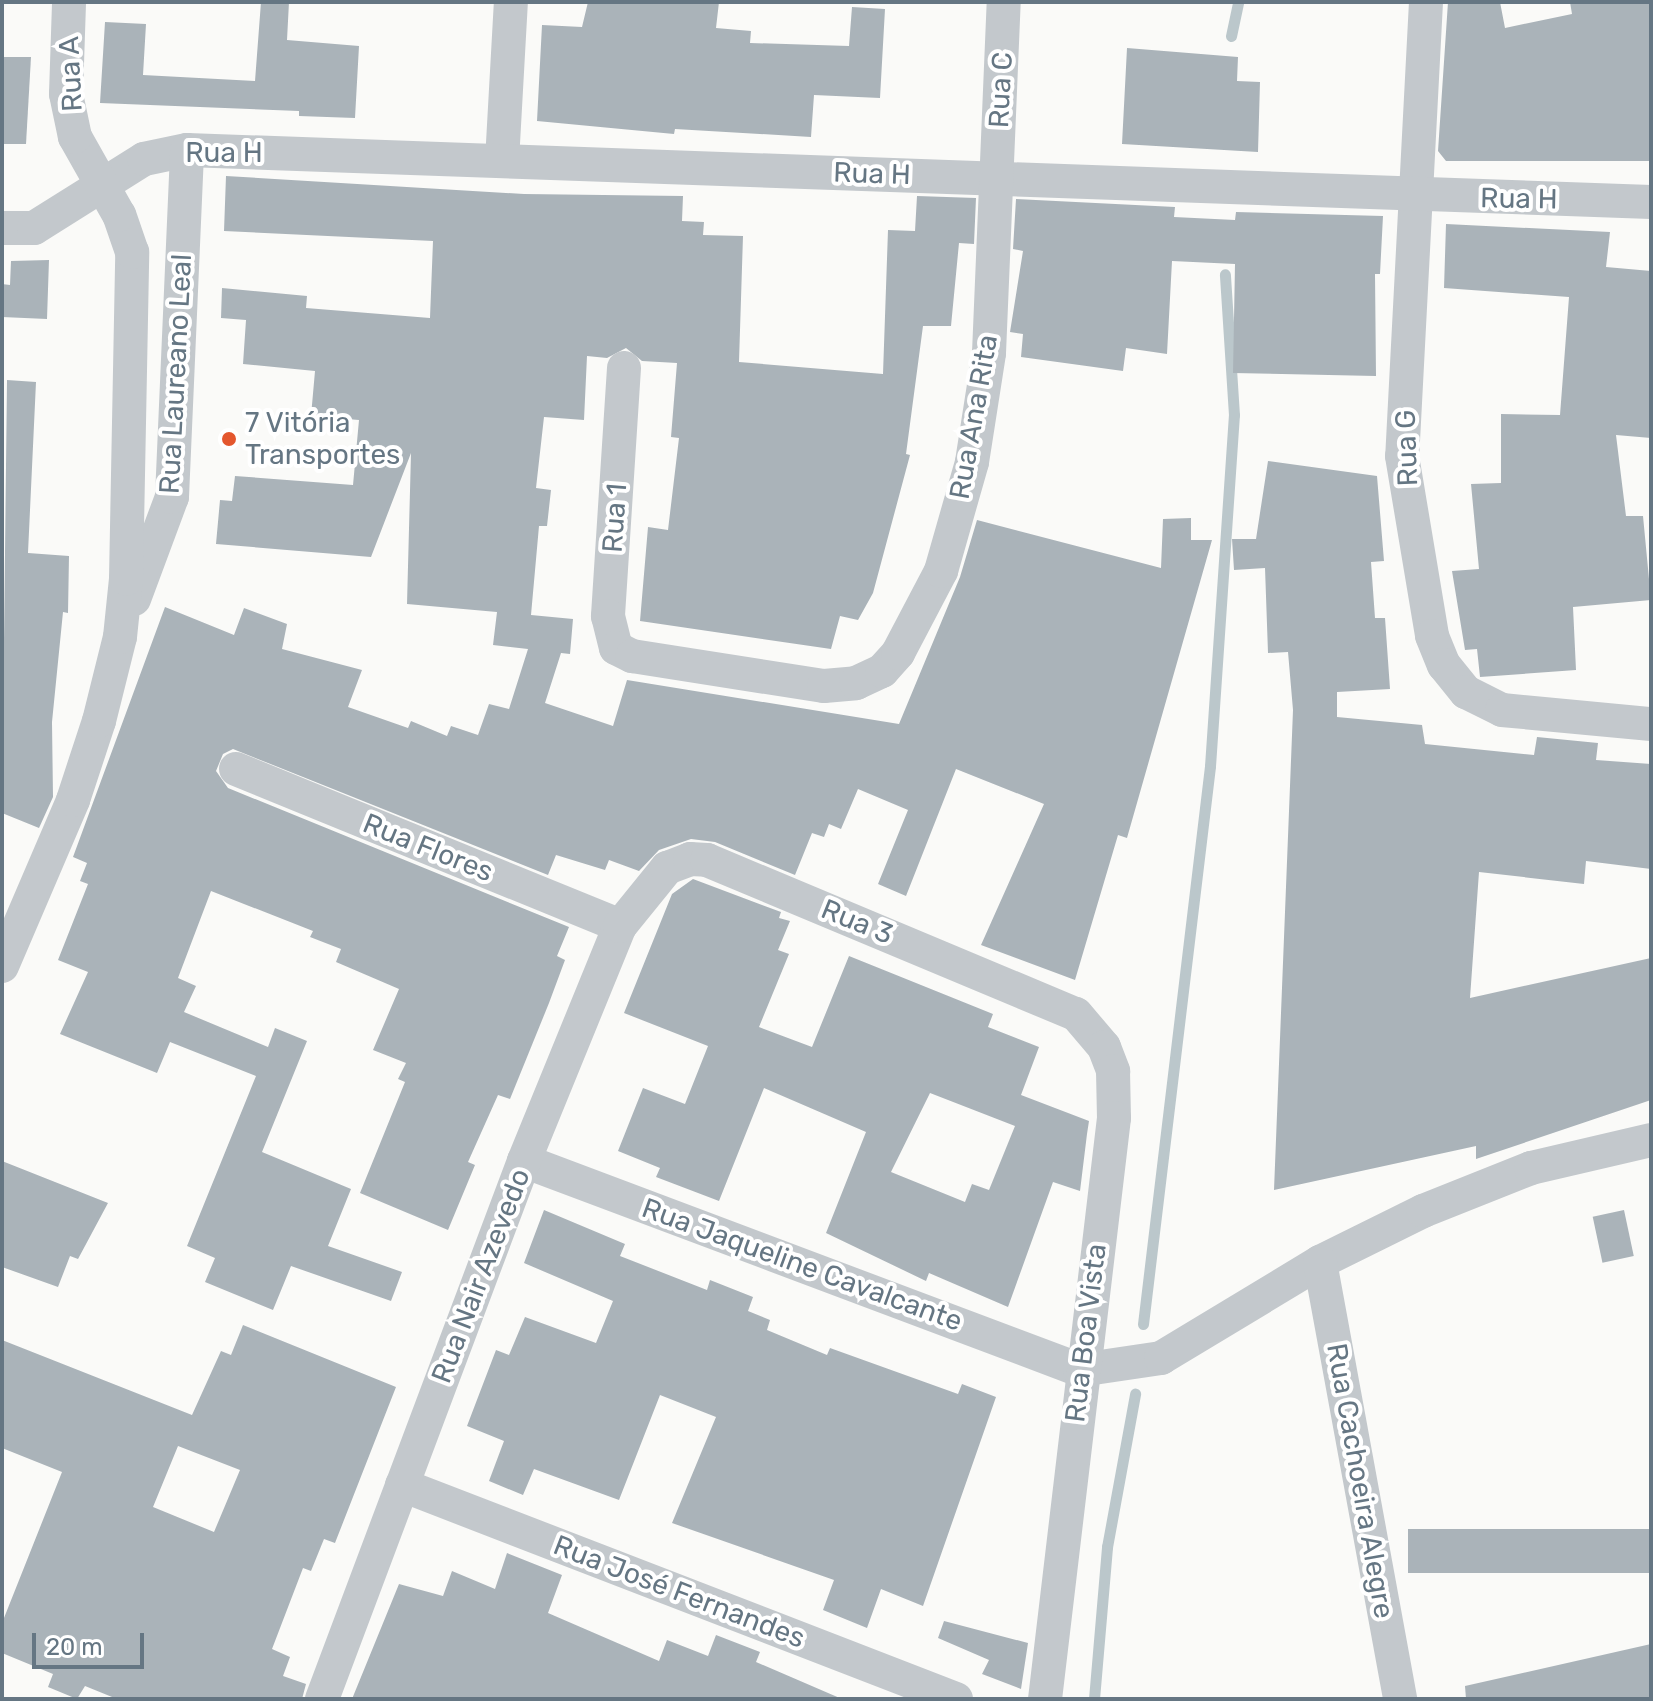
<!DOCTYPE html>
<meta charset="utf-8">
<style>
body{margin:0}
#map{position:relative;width:1653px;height:1701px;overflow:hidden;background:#fafaf8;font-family:Rubik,sans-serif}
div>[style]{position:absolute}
.stream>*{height:11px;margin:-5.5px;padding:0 5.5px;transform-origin:5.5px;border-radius:5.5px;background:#bbc7cb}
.building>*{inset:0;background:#aab3b9;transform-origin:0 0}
.street>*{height:34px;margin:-17px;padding:0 17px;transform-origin:17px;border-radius:17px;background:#c3c8cc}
.dots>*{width:22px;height:22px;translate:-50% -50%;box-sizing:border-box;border:4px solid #fff;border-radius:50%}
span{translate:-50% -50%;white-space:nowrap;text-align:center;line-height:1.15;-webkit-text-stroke:8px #fff;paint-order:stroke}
.street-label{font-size:28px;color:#657683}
.poi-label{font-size:28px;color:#657683}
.left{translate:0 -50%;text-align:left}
.frame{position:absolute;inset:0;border:4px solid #657683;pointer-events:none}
.scale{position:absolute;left:32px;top:1633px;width:112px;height:36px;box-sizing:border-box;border:4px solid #657683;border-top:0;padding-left:10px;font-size:24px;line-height:28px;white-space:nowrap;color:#657683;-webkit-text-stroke:6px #fff;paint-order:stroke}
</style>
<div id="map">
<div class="stream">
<i style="left:1231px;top:36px;width:35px;rotate:-78deg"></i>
<i style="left:1143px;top:1324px;width:562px;rotate:-83.15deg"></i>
<i style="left:1210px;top:766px;width:352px;rotate:-86.1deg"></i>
<i style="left:1234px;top:415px;width:141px;rotate:-93.7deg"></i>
<i style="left:1094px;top:1699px;width:153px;rotate:-85.1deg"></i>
<i style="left:1107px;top:1547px;width:156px;rotate:-79.6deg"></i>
</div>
<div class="building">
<i style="clip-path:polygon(261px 2px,289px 2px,287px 40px,359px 46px,355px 118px,299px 116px,299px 111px,100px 103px,105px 22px,146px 24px,143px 75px,255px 81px)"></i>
<i style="clip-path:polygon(588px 2px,719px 2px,716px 28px,751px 31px,750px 43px,849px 46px,852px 7px,885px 9px,880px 98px,814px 95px,811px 137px,675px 129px,674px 134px,537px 121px,542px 25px,582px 27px)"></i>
<i style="clip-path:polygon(1448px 2px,1500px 2px,1505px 28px,1572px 14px,1570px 2px,1651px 2px,1651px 161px,1446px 161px,1438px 151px)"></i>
<i style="clip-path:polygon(1127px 48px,1238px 57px,1237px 81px,1260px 82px,1258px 152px,1122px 144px)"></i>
<i style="clip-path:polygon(2px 57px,31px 57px,26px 144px,2px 144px)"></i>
<i style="clip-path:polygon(226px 176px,524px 194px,683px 196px,682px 221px,704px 222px,703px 235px,743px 236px,739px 362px,883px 374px,888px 230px,915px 231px,917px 196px,976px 198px,974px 244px,959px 243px,951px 326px,923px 326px,906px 454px,910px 455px,873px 593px,858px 620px,840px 616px,831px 649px,640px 621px,648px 527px,668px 530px,679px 438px,671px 437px,677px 363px,642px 361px,626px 348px,607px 358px,587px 356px,584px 420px,544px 417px,536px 488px,551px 490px,547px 526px,539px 526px,531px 615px,573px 619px,570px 654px,561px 653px,545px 703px,613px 726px,627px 680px,899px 724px,960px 577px,977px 520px,1161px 568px,1163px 519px,1191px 518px,1191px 540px,1212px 540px,1127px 838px,1118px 835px,1075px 980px,981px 945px,1044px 804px,956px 769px,906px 896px,878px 884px,908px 810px,858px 789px,841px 829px,829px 824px,824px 837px,812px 833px,795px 875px,715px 842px,691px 839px,659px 850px,639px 871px,609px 860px,605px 870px,556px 855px,548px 875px,233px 749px,223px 754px,216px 771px,228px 788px,569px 927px,557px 956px,565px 960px,549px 1003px,510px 1099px,498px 1095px,468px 1162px,475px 1165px,448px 1230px,360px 1193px,405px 1082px,398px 1079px,406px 1063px,373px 1050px,399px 989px,336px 962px,341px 949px,310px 937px,313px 931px,211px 891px,178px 978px,196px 986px,184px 1012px,268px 1047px,275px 1028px,307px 1041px,262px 1152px,351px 1189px,328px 1246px,402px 1272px,391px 1301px,291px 1266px,273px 1310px,205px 1282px,215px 1258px,187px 1246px,256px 1076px,170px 1042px,157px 1073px,60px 1034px,88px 972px,58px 960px,88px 884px,80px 881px,87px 863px,73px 857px,165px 607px,234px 635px,244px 608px,287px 624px,282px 649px,362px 670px,348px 707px,408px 728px,411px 721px,447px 736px,451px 726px,478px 735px,489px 704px,509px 709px,528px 649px,493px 645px,497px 612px,407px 604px,411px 453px,371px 557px,216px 544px,220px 500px,232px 501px,235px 476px,353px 485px,359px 420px,311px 416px,315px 371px,243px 364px,246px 320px,221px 318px,222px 288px,307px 296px,306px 308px,430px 318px,433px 241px,224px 231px)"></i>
<i style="clip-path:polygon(1016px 199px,1175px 207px,1174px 217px,1235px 220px,1236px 212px,1383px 216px,1380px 274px,1375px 274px,1376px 376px,1233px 373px,1235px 264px,1172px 261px,1167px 354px,1126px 348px,1123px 371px,1021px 357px,1023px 334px,1010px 332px,1023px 251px,1013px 249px)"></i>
<i style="clip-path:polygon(1446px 224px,1610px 232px,1606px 267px,1651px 271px,1651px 438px,1616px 435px,1626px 516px,1643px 516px,1651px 600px,1573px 607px,1576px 670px,1480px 677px,1477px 649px,1465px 650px,1452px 571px,1479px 569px,1471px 484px,1501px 483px,1501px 414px,1560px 415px,1569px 297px,1444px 288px)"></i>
<i style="clip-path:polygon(49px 260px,47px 319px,2px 317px,2px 284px,10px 285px,11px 261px)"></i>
<i style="clip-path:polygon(7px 380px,36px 382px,28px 553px,69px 556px,68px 613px,63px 612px,52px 722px,53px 797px,39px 828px,2px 813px)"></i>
<i style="clip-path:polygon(1268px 461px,1377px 476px,1384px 561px,1371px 562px,1375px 618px,1385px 618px,1390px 689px,1337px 692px,1337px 717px,1422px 725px,1425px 744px,1534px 755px,1537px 737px,1598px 743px,1596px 760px,1651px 764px,1651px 869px,1586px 861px,1584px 884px,1479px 872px,1470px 998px,1651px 958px,1651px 1100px,1476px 1159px,1476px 1146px,1274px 1190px,1293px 710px,1288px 652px,1268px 653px,1265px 568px,1234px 570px,1232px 539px,1256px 539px)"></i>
<i style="clip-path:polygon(evenodd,693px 879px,781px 912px,779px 918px,790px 921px,778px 950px,789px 954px,759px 1027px,812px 1047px,849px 956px,993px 1014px,988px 1027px,1039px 1047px,1021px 1095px,1089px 1121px,1087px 1134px,1080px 1191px,1053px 1182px,1008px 1307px,929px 1273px,926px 1281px,826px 1233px,866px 1132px,764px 1088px,719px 1201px,656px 1177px,660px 1168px,618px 1151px,643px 1088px,685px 1104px,708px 1046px,624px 1013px,672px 894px,693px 879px,930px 1093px,1015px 1126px,989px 1190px,972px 1184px,965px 1202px,891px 1172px,930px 1093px)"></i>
<i style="clip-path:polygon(2px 1161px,108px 1203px,78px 1259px,70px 1256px,58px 1287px,2px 1267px)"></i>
<i style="clip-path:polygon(544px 1210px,625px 1244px,620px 1256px,707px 1290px,710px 1280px,753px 1297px,748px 1311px,770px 1320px,767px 1330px,827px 1355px,830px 1348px,958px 1394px,962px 1384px,996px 1397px,923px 1606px,881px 1589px,867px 1628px,823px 1610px,834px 1580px,672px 1523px,716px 1417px,660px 1395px,619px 1500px,534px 1469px,523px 1495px,489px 1481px,504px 1441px,467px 1426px,496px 1350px,509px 1355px,525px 1317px,596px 1343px,613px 1301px,524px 1263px)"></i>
<i style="left:1624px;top:1210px;width:47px;height:32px;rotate:78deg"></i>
<i style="clip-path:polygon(evenodd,243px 1325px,396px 1387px,335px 1543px,324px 1539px,311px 1571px,303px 1568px,272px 1649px,290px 1657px,283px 1676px,306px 1684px,302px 1699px,117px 1699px,85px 1686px,77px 1699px,48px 1687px,53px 1674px,2px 1653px,2px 1623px,62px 1472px,2px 1448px,2px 1340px,192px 1415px,221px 1351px,231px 1355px,243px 1325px,178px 1446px,240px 1470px,214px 1532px,153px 1507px,178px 1446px)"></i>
<i style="left:1651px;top:1529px;width:44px;height:243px;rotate:90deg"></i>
<i style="clip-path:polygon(507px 1553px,562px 1575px,548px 1613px,659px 1661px,667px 1640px,708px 1656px,716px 1635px,760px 1652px,756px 1662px,842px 1699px,352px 1699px,399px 1584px,443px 1596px,452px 1571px,495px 1589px)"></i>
<i style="clip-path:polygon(944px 1621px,1028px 1643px,1021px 1689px,982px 1674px,989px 1660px,938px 1638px)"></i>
<i style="clip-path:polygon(1651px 1644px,1651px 1699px,1466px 1699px,1465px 1686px)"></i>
</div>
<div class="street">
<i style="left:1426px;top:2px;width:455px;rotate:93deg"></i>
<i style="left:1402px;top:456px;width:182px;rotate:80.5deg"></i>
<i style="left:1432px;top:636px;width:31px;rotate:68deg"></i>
<i style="left:1444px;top:665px;width:35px;rotate:51deg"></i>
<i style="left:1466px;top:692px;width:40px;rotate:26.6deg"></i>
<i style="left:1502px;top:710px;width:150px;rotate:5.4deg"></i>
<i style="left:502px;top:161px;width:159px;rotate:-86.8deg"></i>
<i style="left:2px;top:228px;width:32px"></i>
<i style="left:34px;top:228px;width:130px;rotate:-32.1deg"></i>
<i style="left:144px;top:159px;width:44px;rotate:-11.8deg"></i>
<i style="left:187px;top:150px;width:1465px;rotate:2.03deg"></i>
<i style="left:624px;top:368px;width:249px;rotate:93.7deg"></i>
<i style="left:608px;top:616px;width:33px;rotate:76deg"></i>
<i style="left:616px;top:648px;width:18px;rotate:27deg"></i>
<i style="left:632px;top:656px;width:194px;rotate:8.9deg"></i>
<i style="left:824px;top:686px;width:32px;rotate:-5deg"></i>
<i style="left:856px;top:683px;width:29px;rotate:-25deg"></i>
<i style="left:882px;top:671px;width:24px;rotate:-48deg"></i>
<i style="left:898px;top:653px;width:93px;rotate:-62.3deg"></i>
<i style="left:941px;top:571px;width:113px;rotate:-74.1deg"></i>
<i style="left:972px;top:462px;width:110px;rotate:-81.1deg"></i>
<i style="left:989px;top:353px;width:351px;rotate:-87.6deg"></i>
<i style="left:134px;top:599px;width:109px;rotate:-69.6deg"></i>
<i style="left:172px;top:497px;width:347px;rotate:-87.5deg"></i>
<i style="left:236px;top:769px;width:415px;rotate:22.2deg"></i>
<i style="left:2px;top:966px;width:181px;rotate:-66.8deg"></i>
<i style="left:73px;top:800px;width:83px;rotate:-71.8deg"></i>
<i style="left:99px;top:721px;width:87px;rotate:-76deg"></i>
<i style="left:120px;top:637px;width:58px;rotate:-84.1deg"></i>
<i style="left:126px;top:579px;width:327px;rotate:-88.9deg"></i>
<i style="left:132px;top:252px;width:39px;rotate:-109deg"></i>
<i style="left:119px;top:215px;width:90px;rotate:-119.4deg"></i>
<i style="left:75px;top:137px;width:44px;rotate:-101.8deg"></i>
<i style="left:66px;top:94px;width:92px;rotate:-88.1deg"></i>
<i style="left:524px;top:1161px;width:594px;rotate:20.6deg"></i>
<i style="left:1080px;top:1370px;width:82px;rotate:-8.4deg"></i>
<i style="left:1161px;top:1358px;width:186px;rotate:-31.1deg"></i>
<i style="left:1320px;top:1262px;width:115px;rotate:-26.3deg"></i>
<i style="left:1423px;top:1211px;width:116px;rotate:-21.7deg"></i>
<i style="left:1531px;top:1168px;width:123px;rotate:-13.1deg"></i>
<i style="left:1320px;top:1262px;width:444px;rotate:79.6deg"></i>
<i style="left:402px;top:1485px;width:594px;rotate:21.12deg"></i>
<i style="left:322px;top:1699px;width:575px;rotate:-69.42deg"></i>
<i style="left:524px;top:1161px;width:254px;rotate:-67.8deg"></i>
<i style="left:620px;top:926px;width:75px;rotate:-51deg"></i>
<i style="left:667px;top:868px;width:25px;rotate:-21deg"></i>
<i style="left:690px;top:859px;width:17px;rotate:3deg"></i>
<i style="left:707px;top:860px;width:400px;rotate:22.7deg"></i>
<i style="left:1076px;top:1014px;width:43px;rotate:49.7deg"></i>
<i style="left:1104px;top:1047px;width:26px;rotate:69deg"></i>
<i style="left:1113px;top:1071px;width:47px;rotate:88.8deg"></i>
<i style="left:1114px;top:1118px;width:585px;rotate:96.77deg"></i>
</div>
<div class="dots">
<i style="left:229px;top:439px;background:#e4572e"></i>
</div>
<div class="street-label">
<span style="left:71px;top:74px;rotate:-93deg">Rua A</span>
<span style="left:1001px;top:90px;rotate:-87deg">Rua C</span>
<span style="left:224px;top:153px">Rua H</span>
<span style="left:872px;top:174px;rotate:2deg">Rua H</span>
<span style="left:1519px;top:199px;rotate:1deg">Rua H</span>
<span style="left:176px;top:374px;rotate:-87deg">Rua Laureano Leal</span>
<span style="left:974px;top:417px;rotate:-80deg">Rua Ana Rita</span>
<span style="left:1407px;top:448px;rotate:-92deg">Rua G</span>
<span style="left:615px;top:518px;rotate:-86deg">Rua 1</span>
<span style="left:428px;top:848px;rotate:22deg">Rua Flores</span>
<span style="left:857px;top:922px;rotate:22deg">Rua 3</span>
<span style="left:802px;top:1265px;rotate:20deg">Rua Jaqueline Cavalcante</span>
<span style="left:481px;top:1276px;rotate:-69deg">Rua Nair Azevedo</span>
<span style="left:1086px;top:1333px;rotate:-83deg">Rua Boa Vista</span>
<span style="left:1360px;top:1481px;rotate:80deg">Rua Cachoeira Alegre</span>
<span style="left:679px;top:1592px;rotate:21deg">Rua José Fernandes</span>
</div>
<div class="poi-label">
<span class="left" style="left:245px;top:439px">7 Vitória<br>Transportes</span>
</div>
<div class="frame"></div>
<div class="scale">20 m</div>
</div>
